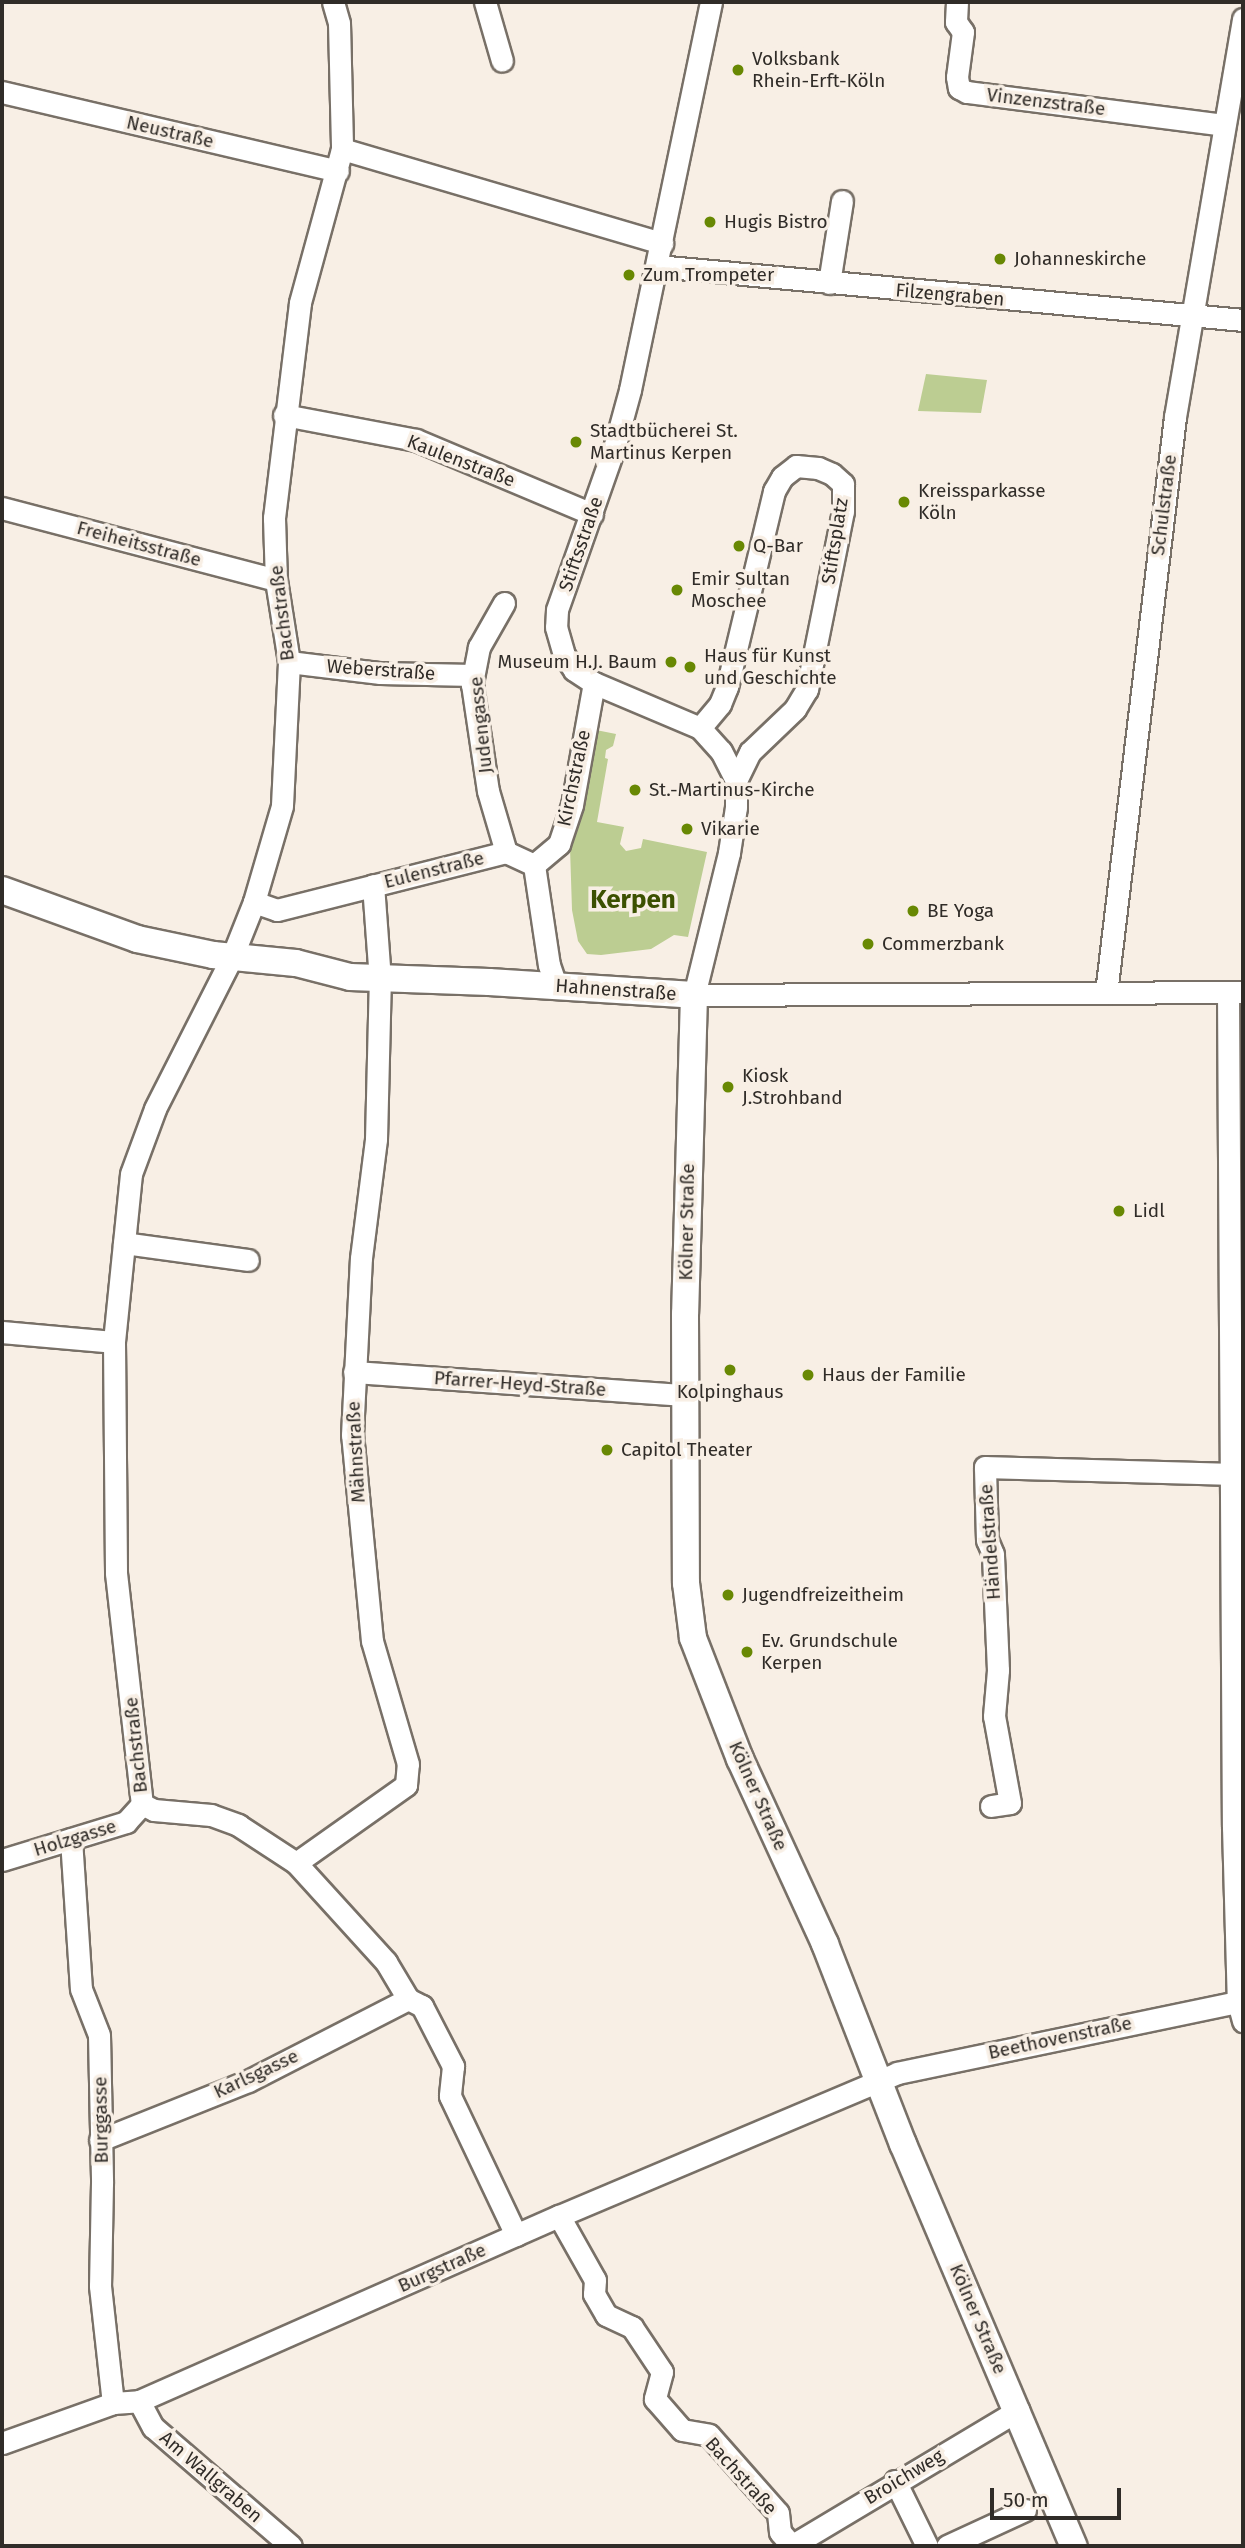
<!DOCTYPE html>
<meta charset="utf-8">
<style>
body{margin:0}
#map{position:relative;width:1245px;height:2548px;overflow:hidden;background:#f8efe5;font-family:"Fira Sans",sans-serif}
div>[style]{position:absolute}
.green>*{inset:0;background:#bccd92}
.roads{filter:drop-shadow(2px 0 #787067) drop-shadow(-2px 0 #787067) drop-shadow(0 2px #787067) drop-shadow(0 -2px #787067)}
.minor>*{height:21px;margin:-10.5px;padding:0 10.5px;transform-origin:10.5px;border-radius:10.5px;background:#fff}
.major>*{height:26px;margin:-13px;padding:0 13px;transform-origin:13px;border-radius:13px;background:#fff}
.dots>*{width:19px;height:19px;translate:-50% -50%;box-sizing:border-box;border:4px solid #f8efe5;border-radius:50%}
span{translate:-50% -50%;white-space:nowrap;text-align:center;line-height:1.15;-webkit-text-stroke:7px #f8efe5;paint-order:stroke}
.poi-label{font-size:19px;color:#302c28}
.left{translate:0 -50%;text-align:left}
.right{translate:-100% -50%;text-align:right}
.street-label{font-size:19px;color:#302c28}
.district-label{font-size:26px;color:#3c5101;font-weight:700}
.frame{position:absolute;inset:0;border:4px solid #302c28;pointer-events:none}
.scale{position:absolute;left:990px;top:2488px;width:131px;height:32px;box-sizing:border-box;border:4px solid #302c28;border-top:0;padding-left:9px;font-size:21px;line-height:24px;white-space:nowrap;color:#302c28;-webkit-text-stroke:5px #f8efe5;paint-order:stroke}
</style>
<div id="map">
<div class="green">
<i style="clip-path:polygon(926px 374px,987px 380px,981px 413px,918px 411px)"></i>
<i style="clip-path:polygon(596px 730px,616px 734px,613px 746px,606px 750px,605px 758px,608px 759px,597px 822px,624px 827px,620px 844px,626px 851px,641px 848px,643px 839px,707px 852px,688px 937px,674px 935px,651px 949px,601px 955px,587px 954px,578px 941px,572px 910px,570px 848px)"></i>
</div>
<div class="roads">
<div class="minor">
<i style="left:333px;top:2px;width:22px;rotate:74deg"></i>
<i style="left:339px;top:23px;width:126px;rotate:88.6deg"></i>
<i style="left:342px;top:149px;width:160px;rotate:105.3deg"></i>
<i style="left:300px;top:303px;width:217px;rotate:96.9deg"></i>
<i style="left:274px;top:518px;width:62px;rotate:88.2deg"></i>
<i style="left:276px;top:580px;width:83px;rotate:81deg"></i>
<i style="left:289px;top:662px;width:144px;rotate:92.8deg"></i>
<i style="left:282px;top:806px;width:100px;rotate:106.3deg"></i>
<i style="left:254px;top:902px;width:59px;rotate:111.8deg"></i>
<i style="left:232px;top:957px;width:170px;rotate:116.9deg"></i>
<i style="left:155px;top:1109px;width:69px;rotate:110.3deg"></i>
<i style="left:131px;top:1174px;width:169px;rotate:95.8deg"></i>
<i style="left:114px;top:1342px;width:231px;rotate:89.5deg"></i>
<i style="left:116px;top:1573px;width:232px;rotate:83.6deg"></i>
<i style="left:142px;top:1804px;width:13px;rotate:27deg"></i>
<i style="left:154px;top:1810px;width:57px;rotate:5deg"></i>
<i style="left:211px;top:1815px;width:29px;rotate:20deg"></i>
<i style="left:238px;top:1825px;width:69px;rotate:33.2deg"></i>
<i style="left:296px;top:1863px;width:134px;rotate:47.7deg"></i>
<i style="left:386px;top:1962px;width:43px;rotate:59.3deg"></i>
<i style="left:408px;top:1999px;width:16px;rotate:27deg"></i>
<i style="left:422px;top:2006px;width:68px;rotate:62.7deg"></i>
<i style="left:453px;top:2066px;width:30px;rotate:96deg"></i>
<i style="left:450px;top:2096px;width:154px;rotate:64.6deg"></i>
<i style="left:485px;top:2px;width:61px;rotate:73.9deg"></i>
<i style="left:711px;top:2px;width:396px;rotate:101.8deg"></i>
<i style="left:630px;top:390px;width:57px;rotate:105.3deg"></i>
<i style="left:615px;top:445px;width:175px;rotate:109.4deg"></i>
<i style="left:557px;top:610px;width:17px;rotate:93deg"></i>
<i style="left:556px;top:627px;width:29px;rotate:74deg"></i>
<i style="left:564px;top:655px;width:18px;rotate:56deg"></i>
<i style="left:574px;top:670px;width:24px;rotate:33deg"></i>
<i style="left:594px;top:683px;width:115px;rotate:23deg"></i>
<i style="left:700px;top:728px;width:31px;rotate:48deg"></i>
<i style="left:721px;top:751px;width:34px;rotate:63deg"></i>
<i style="left:736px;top:781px;width:26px;rotate:90deg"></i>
<i style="left:736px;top:807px;width:47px;rotate:98.7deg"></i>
<i style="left:729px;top:853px;width:146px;rotate:103.8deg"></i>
<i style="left:694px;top:995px;width:549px;rotate:-0.31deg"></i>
<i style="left:957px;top:2px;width:20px;rotate:93deg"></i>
<i style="left:956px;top:22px;width:12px;rotate:55deg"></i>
<i style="left:963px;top:32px;width:45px;rotate:97.6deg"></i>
<i style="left:957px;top:77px;width:11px;rotate:80deg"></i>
<i style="left:959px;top:88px;width:9px;rotate:27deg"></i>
<i style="left:967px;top:92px;width:258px;rotate:7.3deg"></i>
<i style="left:2px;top:92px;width:345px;rotate:13.2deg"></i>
<i style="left:342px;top:149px;width:334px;rotate:16.4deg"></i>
<i style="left:657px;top:266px;width:588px;rotate:5.26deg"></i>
<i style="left:829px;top:283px;width:83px;rotate:-81deg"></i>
<i style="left:284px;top:415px;width:134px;rotate:10.7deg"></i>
<i style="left:416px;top:440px;width:191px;rotate:22.8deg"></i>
<i style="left:2px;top:508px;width:283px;rotate:14.7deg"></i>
<i style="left:504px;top:603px;width:51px;rotate:119.6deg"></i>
<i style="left:479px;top:647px;width:38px;rotate:101deg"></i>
<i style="left:472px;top:684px;width:108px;rotate:81.5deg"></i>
<i style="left:488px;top:791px;width:64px;rotate:73.6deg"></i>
<i style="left:289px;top:662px;width:92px;rotate:6.9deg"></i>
<i style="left:380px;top:673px;width:93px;rotate:1.2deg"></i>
<i style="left:700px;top:728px;width:31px;rotate:-50deg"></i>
<i style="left:720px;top:704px;width:18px;rotate:-68deg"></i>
<i style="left:727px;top:687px;width:202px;rotate:-76.5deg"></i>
<i style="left:774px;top:491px;width:16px;rotate:-60deg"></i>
<i style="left:782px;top:477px;width:18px;rotate:-38deg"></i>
<i style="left:796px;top:466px;width:22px;rotate:5deg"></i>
<i style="left:818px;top:468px;width:15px;rotate:23deg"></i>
<i style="left:832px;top:474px;width:15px;rotate:42deg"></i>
<i style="left:843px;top:484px;width:27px;rotate:90deg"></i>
<i style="left:843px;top:511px;width:182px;rotate:101.4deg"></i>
<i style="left:807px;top:689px;width:23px;rotate:121deg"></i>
<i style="left:795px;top:709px;width:62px;rotate:136.3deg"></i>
<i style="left:750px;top:752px;width:32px;rotate:116deg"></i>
<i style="left:534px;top:865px;width:33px;rotate:-40deg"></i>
<i style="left:559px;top:844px;width:41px;rotate:-71.6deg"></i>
<i style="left:572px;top:805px;width:124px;rotate:-79.8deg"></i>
<i style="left:534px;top:865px;width:101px;rotate:81.5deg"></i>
<i style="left:549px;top:965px;width:21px;rotate:71deg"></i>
<i style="left:254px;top:902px;width:24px;rotate:19deg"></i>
<i style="left:277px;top:910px;width:236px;rotate:-14.2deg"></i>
<i style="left:506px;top:852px;width:31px;rotate:25deg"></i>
<i style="left:1228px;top:992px;width:835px;rotate:89.66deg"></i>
<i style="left:1233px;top:1827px;width:175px;rotate:88.4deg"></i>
<i style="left:1238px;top:2002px;width:20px;rotate:75deg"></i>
<i style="left:1106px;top:993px;width:580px;rotate:-83.17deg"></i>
<i style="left:1175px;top:417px;width:404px;rotate:-80.3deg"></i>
<i style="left:124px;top:1243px;width:125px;rotate:7.8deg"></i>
<i style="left:2px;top:1332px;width:112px;rotate:5.1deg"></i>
<i style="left:354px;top:1372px;width:332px;rotate:4deg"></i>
<i style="left:991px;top:1806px;width:19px;rotate:-9deg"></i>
<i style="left:1010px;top:1803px;width:88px;rotate:-100.4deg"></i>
<i style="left:994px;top:1716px;width:46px;rotate:-85deg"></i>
<i style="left:998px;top:1670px;width:116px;rotate:-92.5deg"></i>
<i style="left:993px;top:1554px;width:15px;rotate:-113deg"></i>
<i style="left:987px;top:1540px;width:73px;rotate:-91.6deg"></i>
<i style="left:985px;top:1467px;width:248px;rotate:1.6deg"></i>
<i style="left:71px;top:1839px;width:150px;rotate:86.2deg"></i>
<i style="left:81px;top:1989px;width:49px;rotate:68.6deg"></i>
<i style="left:99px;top:2035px;width:148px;rotate:88.8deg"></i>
<i style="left:102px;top:2183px;width:103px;rotate:91.1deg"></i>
<i style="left:100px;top:2286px;width:118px;rotate:83.7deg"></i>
<i style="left:2px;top:1860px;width:130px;rotate:-17deg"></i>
<i style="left:126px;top:1822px;width:24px;rotate:-48deg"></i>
<i style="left:296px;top:1863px;width:135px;rotate:-35.3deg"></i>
<i style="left:406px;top:1785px;width:21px;rotate:-85deg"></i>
<i style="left:408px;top:1764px;width:128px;rotate:-106.3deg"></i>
<i style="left:372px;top:1641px;width:207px;rotate:-95.5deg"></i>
<i style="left:352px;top:1435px;width:177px;rotate:-87.1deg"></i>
<i style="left:361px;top:1258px;width:120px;rotate:-82.8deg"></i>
<i style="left:376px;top:1139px;width:159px;rotate:-88.6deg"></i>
<i style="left:380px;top:980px;width:95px;rotate:-94.2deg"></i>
<i style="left:100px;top:2140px;width:159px;rotate:-21.7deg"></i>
<i style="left:248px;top:2081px;width:180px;rotate:-27.1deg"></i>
<i style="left:559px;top:2216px;width:73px;rotate:60.6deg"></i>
<i style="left:595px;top:2280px;width:14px;rotate:94deg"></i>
<i style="left:594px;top:2294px;width:24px;rotate:60deg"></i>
<i style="left:606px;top:2315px;width:29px;rotate:25deg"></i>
<i style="left:632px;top:2327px;width:54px;rotate:56.3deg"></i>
<i style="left:662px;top:2372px;width:28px;rotate:105deg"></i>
<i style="left:655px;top:2399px;width:41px;rotate:48.9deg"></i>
<i style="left:682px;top:2430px;width:27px;rotate:10deg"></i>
<i style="left:709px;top:2435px;width:104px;rotate:48.5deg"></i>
<i style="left:778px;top:2513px;width:19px;rotate:84deg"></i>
<i style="left:780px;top:2532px;width:18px;rotate:49deg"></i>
<i style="left:139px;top:2401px;width:30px;rotate:62deg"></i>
<i style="left:153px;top:2427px;width:182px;rotate:40.8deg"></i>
<i style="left:2px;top:2443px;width:118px;rotate:-19.8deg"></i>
<i style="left:113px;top:2403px;width:26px;rotate:-4deg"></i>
<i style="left:139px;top:2401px;width:459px;rotate:-23.8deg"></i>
<i style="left:559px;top:2216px;width:367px;rotate:-22.9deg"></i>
<i style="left:897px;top:2073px;width:353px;rotate:-11.8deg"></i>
<i style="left:895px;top:2481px;width:72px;rotate:63.8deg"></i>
<i style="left:791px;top:2546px;width:265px;rotate:-30.9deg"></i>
<i style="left:947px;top:2546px;width:86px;rotate:-24.8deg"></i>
</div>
<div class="major">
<i style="left:2px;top:890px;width:144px;rotate:19.9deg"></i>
<i style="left:137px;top:939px;width:78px;rotate:11.9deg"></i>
<i style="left:213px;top:955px;width:83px;rotate:5.5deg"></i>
<i style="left:296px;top:963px;width:56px;rotate:14.5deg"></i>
<i style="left:350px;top:977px;width:139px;rotate:2.1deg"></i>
<i style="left:489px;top:982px;width:205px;rotate:3.6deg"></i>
<i style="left:694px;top:995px;width:319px;rotate:91.6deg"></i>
<i style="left:685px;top:1314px;width:269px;rotate:89.8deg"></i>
<i style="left:686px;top:1583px;width:55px;rotate:82.7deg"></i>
<i style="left:693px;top:1638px;width:130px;rotate:68.8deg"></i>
<i style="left:740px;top:1759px;width:204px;rotate:65.3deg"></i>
<i style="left:825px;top:1944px;width:215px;rotate:68.7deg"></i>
<i style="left:903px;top:2144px;width:437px;rotate:67deg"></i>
</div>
</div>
<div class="dots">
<i style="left:738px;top:70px;background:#688803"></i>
<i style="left:710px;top:222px;background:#688803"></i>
<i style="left:1000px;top:259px;background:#688803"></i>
<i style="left:629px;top:275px;background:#688803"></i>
<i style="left:576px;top:442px;background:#688803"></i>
<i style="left:904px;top:502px;background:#688803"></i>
<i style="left:739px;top:546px;background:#688803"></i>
<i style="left:677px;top:590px;background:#688803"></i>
<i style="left:671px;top:662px;background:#688803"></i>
<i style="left:690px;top:667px;background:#688803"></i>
<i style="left:635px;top:790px;background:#688803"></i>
<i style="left:687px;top:829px;background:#688803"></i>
<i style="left:913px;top:911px;background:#688803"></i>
<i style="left:868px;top:944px;background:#688803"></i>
<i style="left:728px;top:1087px;background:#688803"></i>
<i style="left:1119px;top:1211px;background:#688803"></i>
<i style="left:730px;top:1370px;background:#688803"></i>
<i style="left:808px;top:1375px;background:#688803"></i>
<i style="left:607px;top:1450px;background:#688803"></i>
<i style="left:728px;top:1595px;background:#688803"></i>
<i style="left:747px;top:1652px;background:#688803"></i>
</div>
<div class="poi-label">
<span class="left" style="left:752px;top:70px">Volksbank<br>Rhein-Erft-Köln</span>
<span class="left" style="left:724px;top:222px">Hugis Bistro</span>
<span class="left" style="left:1014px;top:259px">Johanneskirche</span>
<span class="left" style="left:643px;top:275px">Zum Trompeter</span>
<span class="left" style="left:590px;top:442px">Stadtbücherei St.<br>Martinus Kerpen</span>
<span class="left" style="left:918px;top:502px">Kreissparkasse<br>Köln</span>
<span class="left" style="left:753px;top:546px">Q-Bar</span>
<span class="left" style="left:691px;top:590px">Emir Sultan<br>Moschee</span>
<span class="left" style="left:704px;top:667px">Haus für Kunst<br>und Geschichte</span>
<span class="right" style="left:657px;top:662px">Museum H.J. Baum</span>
<span class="left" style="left:649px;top:790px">St.-Martinus-Kirche</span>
<span class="left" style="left:701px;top:829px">Vikarie</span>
<span class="left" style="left:927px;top:911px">BE Yoga</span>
<span class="left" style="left:882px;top:944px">Commerzbank</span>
<span class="left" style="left:742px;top:1087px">Kiosk<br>J.Strohband</span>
<span class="left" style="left:1133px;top:1211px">Lidl</span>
<span class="left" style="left:822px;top:1375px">Haus der Familie</span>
<span style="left:730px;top:1392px">Kolpinghaus</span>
<span class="left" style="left:621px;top:1450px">Capitol Theater</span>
<span class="left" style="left:742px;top:1595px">Jugendfreizeitheim</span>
<span class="left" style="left:761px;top:1652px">Ev. Grundschule<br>Kerpen</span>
</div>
<div class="street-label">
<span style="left:1046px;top:102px;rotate:7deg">Vinzenzstraße</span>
<span style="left:170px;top:132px;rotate:13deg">Neustraße</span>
<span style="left:950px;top:295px;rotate:5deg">Filzengraben</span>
<span style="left:461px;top:461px;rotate:21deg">Kaulenstraße</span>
<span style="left:1164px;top:505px;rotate:-83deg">Schulstraße</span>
<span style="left:835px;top:541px;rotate:-81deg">Stiftsplatz</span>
<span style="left:139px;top:544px;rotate:15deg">Freiheitsstraße</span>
<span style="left:581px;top:544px;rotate:-71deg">Stiftsstraße</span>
<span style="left:282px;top:613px;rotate:-97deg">Bachstraße</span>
<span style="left:381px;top:670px;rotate:4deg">Weberstraße</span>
<span style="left:481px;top:725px;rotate:-96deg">Judengasse</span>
<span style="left:574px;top:778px;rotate:-78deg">Kirchstraße</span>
<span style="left:434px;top:870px;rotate:-14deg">Eulenstraße</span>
<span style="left:616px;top:990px;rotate:4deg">Hahnenstraße</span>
<span style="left:687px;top:1222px;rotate:-89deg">Kölner Straße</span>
<span style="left:520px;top:1384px;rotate:4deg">Pfarrer-Heyd-Straße</span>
<span style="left:356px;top:1452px;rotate:-93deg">Mähnstraße</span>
<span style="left:990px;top:1542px;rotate:-94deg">Händelstraße</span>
<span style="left:136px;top:1745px;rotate:-96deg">Bachstraße</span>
<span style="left:758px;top:1796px;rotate:66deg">Kölner Straße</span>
<span style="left:75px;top:1838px;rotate:-17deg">Holzgasse</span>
<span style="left:1060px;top:2038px;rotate:-12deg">Beethovenstraße</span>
<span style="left:256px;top:2074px;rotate:-25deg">Karlsgasse</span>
<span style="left:101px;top:2120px;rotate:-91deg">Burggasse</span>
<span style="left:442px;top:2268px;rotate:-24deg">Burgstraße</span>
<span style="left:978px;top:2319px;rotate:67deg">Kölner Straße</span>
<span style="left:741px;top:2476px;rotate:48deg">Bachstraße</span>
<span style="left:211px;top:2477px;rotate:41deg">Am Wallgraben</span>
<span style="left:904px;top:2477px;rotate:-31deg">Broichweg</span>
</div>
<div class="district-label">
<span style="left:633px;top:900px">Kerpen</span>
</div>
<div class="frame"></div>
<div class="scale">50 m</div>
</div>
